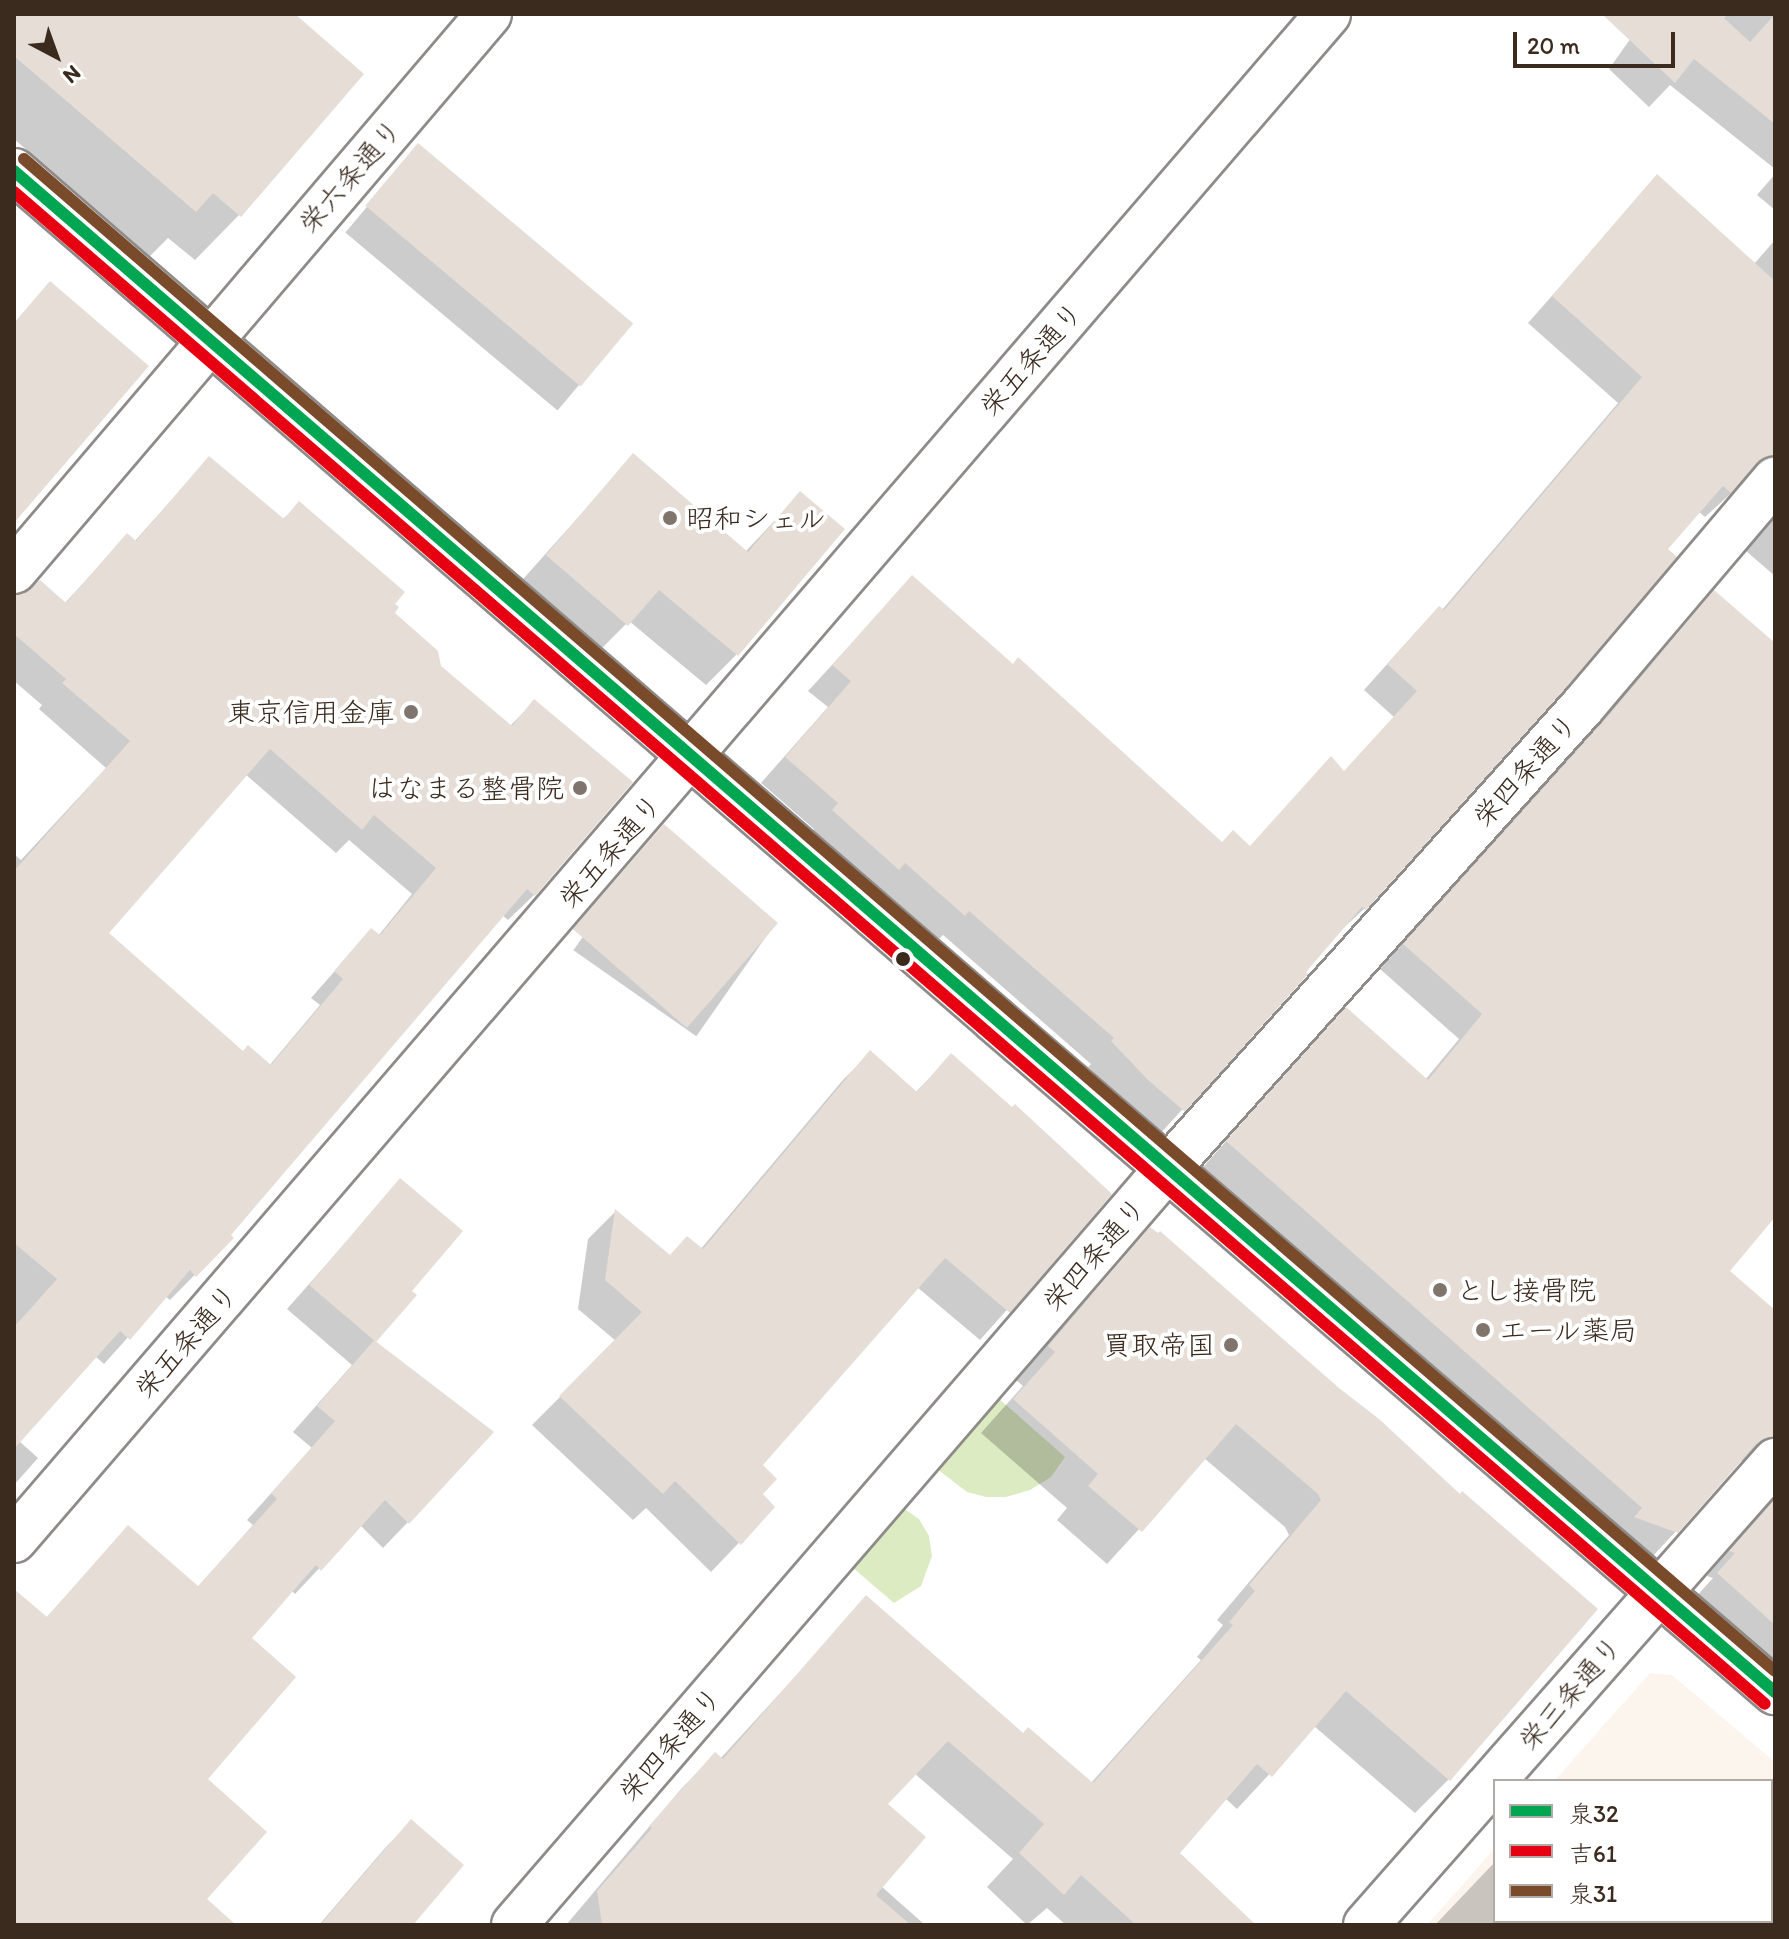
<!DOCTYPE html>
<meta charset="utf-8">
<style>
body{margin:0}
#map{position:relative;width:1789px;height:1939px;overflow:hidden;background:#fff;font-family:Itim,"Klee One",sans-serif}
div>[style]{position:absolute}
.built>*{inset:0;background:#fcf5ee}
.green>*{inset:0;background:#dcebc2}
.shadow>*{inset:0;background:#0003;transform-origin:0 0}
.building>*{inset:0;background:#e5ddd6;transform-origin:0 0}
.roads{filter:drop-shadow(2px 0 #8e8b88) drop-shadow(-2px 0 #8e8b88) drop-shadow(0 2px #8e8b88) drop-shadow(0 -2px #8e8b88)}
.minor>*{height:44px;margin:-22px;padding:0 22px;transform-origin:22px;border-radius:22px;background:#fff}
.major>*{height:44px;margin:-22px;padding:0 22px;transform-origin:22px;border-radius:22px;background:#fff}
.bus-1>*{height:12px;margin:-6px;padding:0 6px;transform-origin:6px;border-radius:6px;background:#00a651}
.bus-2>*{height:12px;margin:-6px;padding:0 6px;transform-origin:6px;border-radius:6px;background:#e60012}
.bus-3>*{height:12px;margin:-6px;padding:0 6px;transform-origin:6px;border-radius:6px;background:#7a4b2a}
.dots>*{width:22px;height:22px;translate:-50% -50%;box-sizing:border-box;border:4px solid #fff;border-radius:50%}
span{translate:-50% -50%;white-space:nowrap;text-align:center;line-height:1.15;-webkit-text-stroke:8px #fff;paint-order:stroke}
.street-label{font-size:28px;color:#3b2a1e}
.poi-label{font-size:28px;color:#3b2a1e}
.left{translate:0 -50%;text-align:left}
.right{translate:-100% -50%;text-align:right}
.frame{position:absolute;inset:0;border:16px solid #3b2a1e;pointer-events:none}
.legend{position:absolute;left:1493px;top:1779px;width:280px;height:144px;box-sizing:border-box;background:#fff;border:2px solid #b1aaa5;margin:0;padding:10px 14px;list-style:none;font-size:24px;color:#3b2a1e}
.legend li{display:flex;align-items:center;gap:16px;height:40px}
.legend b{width:40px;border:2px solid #b1aaa5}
.north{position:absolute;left:16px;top:16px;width:80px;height:80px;-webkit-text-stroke:6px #fff;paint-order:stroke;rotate:139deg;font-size:22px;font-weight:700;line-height:32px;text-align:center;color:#3b2a1e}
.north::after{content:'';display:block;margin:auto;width:28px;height:36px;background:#3b2a1e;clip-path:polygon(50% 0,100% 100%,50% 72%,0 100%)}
.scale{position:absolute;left:1513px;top:32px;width:162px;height:36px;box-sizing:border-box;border:4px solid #3b2a1e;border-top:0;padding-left:10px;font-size:24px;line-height:28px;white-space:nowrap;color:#3b2a1e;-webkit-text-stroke:6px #fff;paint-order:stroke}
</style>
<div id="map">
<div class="built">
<i style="clip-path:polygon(1650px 1673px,1672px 1675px,1775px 1762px,1775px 1925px,1427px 1925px,1495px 1848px,1495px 1921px,1771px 1921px,1771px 1781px,1554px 1781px)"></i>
</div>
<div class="green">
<i style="clip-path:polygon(998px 1398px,1065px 1457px,1051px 1477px,1030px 1490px,1006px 1497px,986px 1497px,967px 1492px,937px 1469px)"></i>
<i style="clip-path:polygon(903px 1508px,919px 1519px,929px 1536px,932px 1556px,921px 1586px,894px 1603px,852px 1567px)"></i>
</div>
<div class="shadow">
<i style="clip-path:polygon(14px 14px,291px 14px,239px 215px,195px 260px,168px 238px,150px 256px,14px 139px)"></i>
<i style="clip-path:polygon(1648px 14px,1775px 14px,1775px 169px,1670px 85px,1649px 107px,1609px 69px)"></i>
<i style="left:418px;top:146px;width:277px;height:113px;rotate:40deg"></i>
<i style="clip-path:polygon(1775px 174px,1775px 210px,1757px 195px)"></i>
<i style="clip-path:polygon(1657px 177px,1754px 264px,1775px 240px,1772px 456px,1705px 517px,1698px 511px,1665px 549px,1563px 688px,1364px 909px,1338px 933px,1303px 973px,1305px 975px,1158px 1136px,1088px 1067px,1091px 1064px,943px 935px,939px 939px,879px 887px,873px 893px,808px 836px,814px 829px,761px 783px,828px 707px,808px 691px,912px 578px,1222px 844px,1249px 848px,1331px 759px,1343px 773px,1394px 717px,1364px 690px,1415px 633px,1442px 610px,1618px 403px,1528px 323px)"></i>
<i style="clip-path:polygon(633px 456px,745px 552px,800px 494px,736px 655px,706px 685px,629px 621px,595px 655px,516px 587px)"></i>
<i style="clip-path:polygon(evenodd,209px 458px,282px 520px,299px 504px,392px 605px,392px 613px,439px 667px,509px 727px,534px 702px,630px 782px,534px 895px,508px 920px,502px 915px,228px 1235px,231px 1238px,170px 1300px,165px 1296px,104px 1364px,95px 1356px,19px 1441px,38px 1458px,14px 1485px,14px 854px,21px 860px,106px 768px,39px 709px,42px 705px,14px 681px,14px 632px,64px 604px,127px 536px,134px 542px,209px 458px,245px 774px,336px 853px,349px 840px,412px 894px,378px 936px,371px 930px,311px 998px,320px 1005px,269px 1066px,243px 1053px,106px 933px,245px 774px)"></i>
<i style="clip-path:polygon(1775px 504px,1775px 576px,1746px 551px,1770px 522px)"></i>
<i style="clip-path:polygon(1714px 593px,1775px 646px,1775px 1214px,1727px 1271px,1775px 1313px,1775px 1481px,1755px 1461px,1741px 1461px,1652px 1557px,1611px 1542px,1619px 1533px,1203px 1167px,1321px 1035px,1425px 1080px,1459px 1039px,1380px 969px)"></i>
<i style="left:652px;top:838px;width:150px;height:137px;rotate:35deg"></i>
<i style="clip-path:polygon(870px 1053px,915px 1093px,951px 1056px,1110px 1194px,980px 1340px,917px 1287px,760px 1465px,760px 1494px,773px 1507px,711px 1572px,646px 1508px,633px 1520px,532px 1425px,616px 1341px,578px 1309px,588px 1239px,616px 1211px,669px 1257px,700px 1250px,842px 1081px)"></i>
<i style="clip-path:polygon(400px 1181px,409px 1291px,373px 1343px,408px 1522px,383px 1548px,360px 1525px,295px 1594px,291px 1590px,249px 1638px,206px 1779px,204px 1899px,233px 1925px,14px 1925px,14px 1592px,45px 1619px,128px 1528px,197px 1588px,253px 1525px,247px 1520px,312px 1448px,293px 1432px,352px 1365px,287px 1309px)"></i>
<i style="clip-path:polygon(1150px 1229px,1595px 1610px,1448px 1780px,1415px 1813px,1314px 1726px,1237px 1809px,1225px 1798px,1177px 1853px,1253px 1925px,1066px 1925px,1047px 1908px,1027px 1925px,987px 1887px,1013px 1859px,914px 1773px,885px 1804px,881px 1886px,925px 1925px,566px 1925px,682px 1788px,715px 1755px,720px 1759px,867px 1598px,1022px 1735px,1091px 1783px,1201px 1660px,1197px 1657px,1223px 1625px,1217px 1620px,1289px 1535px,1285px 1527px,1204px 1458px,1107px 1564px,1057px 1520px,1067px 1508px,981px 1433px,1023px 1386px,1016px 1380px)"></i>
<i style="clip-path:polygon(1775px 1494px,1775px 1669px,1694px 1599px,1713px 1578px,1707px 1576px)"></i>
<i style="clip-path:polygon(411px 1822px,411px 1925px,319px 1925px,386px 1847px)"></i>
<i style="clip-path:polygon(1493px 1864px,1495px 1921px,1563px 1922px,1435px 1925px)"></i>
</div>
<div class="building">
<i style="clip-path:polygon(14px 14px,295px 14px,364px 74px,241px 217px,213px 193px,196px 212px,14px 56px)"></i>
<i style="clip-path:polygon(1602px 14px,1728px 14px,1724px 18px,1750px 42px,1775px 14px,1775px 124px,1694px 59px,1675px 83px)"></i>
<i style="left:418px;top:143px;width:281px;height:82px;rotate:40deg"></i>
<i style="clip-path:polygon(1657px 174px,1775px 281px,1775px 456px,1757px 463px,1731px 493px,1723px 486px,1668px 549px,1677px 557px,1564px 690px,1366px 910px,1362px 907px,1306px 972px,1308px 974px,1185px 1112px,1148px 1080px,1111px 1041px,1114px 1038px,969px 911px,965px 916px,905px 863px,899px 870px,832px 810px,838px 803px,785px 757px,851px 681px,832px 665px,912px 575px,1013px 664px,1018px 657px,1222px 842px,1233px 830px,1250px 846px,1331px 756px,1344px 771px,1417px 691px,1387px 664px,1439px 606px,1444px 610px,1642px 377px,1552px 296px)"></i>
<i style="clip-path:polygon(50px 281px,149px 366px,14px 523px,14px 323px)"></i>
<i style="clip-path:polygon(633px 453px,748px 552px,800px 491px,845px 529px,738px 656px,659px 590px,628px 626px,546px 555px)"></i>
<i style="clip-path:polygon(evenodd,209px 456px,284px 519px,299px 501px,405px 592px,395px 604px,399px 607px,395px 613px,438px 651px,441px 666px,512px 726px,534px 699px,633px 782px,535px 896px,527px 889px,231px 1235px,234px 1238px,196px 1277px,190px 1270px,130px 1340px,120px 1331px,14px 1449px,14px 1327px,57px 1279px,14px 1243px,14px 871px,130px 741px,62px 683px,66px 679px,14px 634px,14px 595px,23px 594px,40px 580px,66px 603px,127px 533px,136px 541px,209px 456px,270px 749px,362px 830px,374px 815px,436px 868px,380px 935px,371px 928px,334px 971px,343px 979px,271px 1065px,248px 1045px,243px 1051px,109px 933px,270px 749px)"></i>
<i style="clip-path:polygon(1714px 590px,1775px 643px,1775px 1217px,1730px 1271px,1775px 1310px,1775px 1437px,1756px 1444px,1678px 1533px,1634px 1517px,1642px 1508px,1226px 1141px,1346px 1007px,1428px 1080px,1482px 1014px,1403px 944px,1602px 723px)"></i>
<i style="left:664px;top:824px;width:151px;height:139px;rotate:41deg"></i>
<i style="clip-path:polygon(870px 1050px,917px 1092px,951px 1053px,1012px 1107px,1015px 1104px,1112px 1194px,1010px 1313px,945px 1258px,763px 1465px,777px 1479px,763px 1494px,775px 1507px,741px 1545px,675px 1481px,663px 1494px,559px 1396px,642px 1312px,605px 1280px,615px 1209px,670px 1255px,687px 1236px,703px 1249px)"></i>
<i style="clip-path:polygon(400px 1178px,463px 1231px,412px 1291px,417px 1295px,376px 1342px,309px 1285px)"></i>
<i style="clip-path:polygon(1150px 1227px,1158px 1233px,1160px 1231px,1339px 1388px,1379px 1419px,1460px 1494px,1462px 1491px,1598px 1609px,1450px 1781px,1346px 1691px,1272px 1777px,1257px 1764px,1180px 1853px,1256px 1925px,1136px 1925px,1081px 1875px,1064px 1895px,1019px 1853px,1044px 1824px,948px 1741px,888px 1804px,926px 1837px,876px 1895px,911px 1925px,602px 1925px,597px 1891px,652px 1828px,649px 1826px,715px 1752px,723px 1759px,866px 1595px,1023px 1733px,1028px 1727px,1093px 1783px,1233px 1625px,1229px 1622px,1255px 1591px,1249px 1585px,1321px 1500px,1318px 1494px,1236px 1424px,1142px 1532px,1088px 1486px,1098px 1474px,1013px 1399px,1055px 1352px,1048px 1346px)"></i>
<i style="clip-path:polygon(374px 1340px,494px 1432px,409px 1524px,385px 1500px,321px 1571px,316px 1565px,252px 1638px,296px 1677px,208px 1779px,267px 1832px,207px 1899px,236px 1925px,14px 1925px,14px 1589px,47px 1617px,128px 1525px,198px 1586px,277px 1499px,271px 1493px,335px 1421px,317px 1406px)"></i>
<i style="clip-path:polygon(1775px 1499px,1775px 1625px,1717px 1573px,1735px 1553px,1729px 1551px)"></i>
<i style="clip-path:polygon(411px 1819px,464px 1865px,413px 1925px,320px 1925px)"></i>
</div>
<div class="roads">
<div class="minor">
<i style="left:14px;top:171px;width:1297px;rotate:40.87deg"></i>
<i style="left:14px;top:571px;width:732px;rotate:-49.54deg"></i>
<i style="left:14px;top:1540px;width:2014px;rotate:-49.27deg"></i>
<i style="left:514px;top:1925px;width:999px;rotate:-49.18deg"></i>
<i style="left:1167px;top:1169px;width:622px;rotate:-48.06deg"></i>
<i style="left:1583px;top:706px;width:297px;rotate:-49.7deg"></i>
<i style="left:1366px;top:1925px;width:619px;rotate:-48.6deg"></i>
</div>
<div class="major">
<i style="left:995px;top:1020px;width:1030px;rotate:40.75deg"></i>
</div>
</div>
<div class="bus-1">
<i style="left:14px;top:171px;width:2327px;rotate:40.82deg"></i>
</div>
<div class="bus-2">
<i style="left:14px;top:192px;width:2313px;rotate:40.81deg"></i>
</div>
<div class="bus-3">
<i style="left:24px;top:159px;width:2313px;rotate:40.81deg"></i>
</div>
<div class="dots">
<i style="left:670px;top:518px;background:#80756d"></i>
<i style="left:411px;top:712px;background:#80756d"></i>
<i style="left:580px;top:788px;background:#80756d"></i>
<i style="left:903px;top:959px;background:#3b2a1e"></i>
<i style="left:1440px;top:1290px;background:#80756d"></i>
<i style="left:1483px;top:1330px;background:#80756d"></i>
<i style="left:1231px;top:1345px;background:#80756d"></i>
</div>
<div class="street-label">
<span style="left:350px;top:176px;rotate:-49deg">栄六条通り</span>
<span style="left:1031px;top:359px;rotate:-49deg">栄五条通り</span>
<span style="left:1525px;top:770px;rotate:-48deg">栄四条通り</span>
<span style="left:610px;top:851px;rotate:-49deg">栄五条通り</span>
<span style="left:1094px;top:1254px;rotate:-49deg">栄四条通り</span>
<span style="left:186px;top:1341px;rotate:-49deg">栄五条通り</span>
<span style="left:1570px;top:1693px;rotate:-49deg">栄三条通り</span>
<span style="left:670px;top:1744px;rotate:-49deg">栄四条通り</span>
</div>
<div class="poi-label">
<span class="left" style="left:686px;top:518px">昭和シェル</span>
<span class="right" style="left:395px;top:712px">東京信用金庫</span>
<span class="right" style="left:564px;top:788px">はなまる整骨院</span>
<span class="left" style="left:1456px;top:1290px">とし接骨院</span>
<span class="left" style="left:1499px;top:1330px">エール薬局</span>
<span class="right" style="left:1215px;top:1345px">買取帝国</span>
</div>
<div class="frame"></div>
<ul class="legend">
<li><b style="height:10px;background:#00a651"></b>泉32</li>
<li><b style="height:10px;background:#e60012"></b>吉61</li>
<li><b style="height:10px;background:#7a4b2a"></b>泉31</li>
</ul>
<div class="north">N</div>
<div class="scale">20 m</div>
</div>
